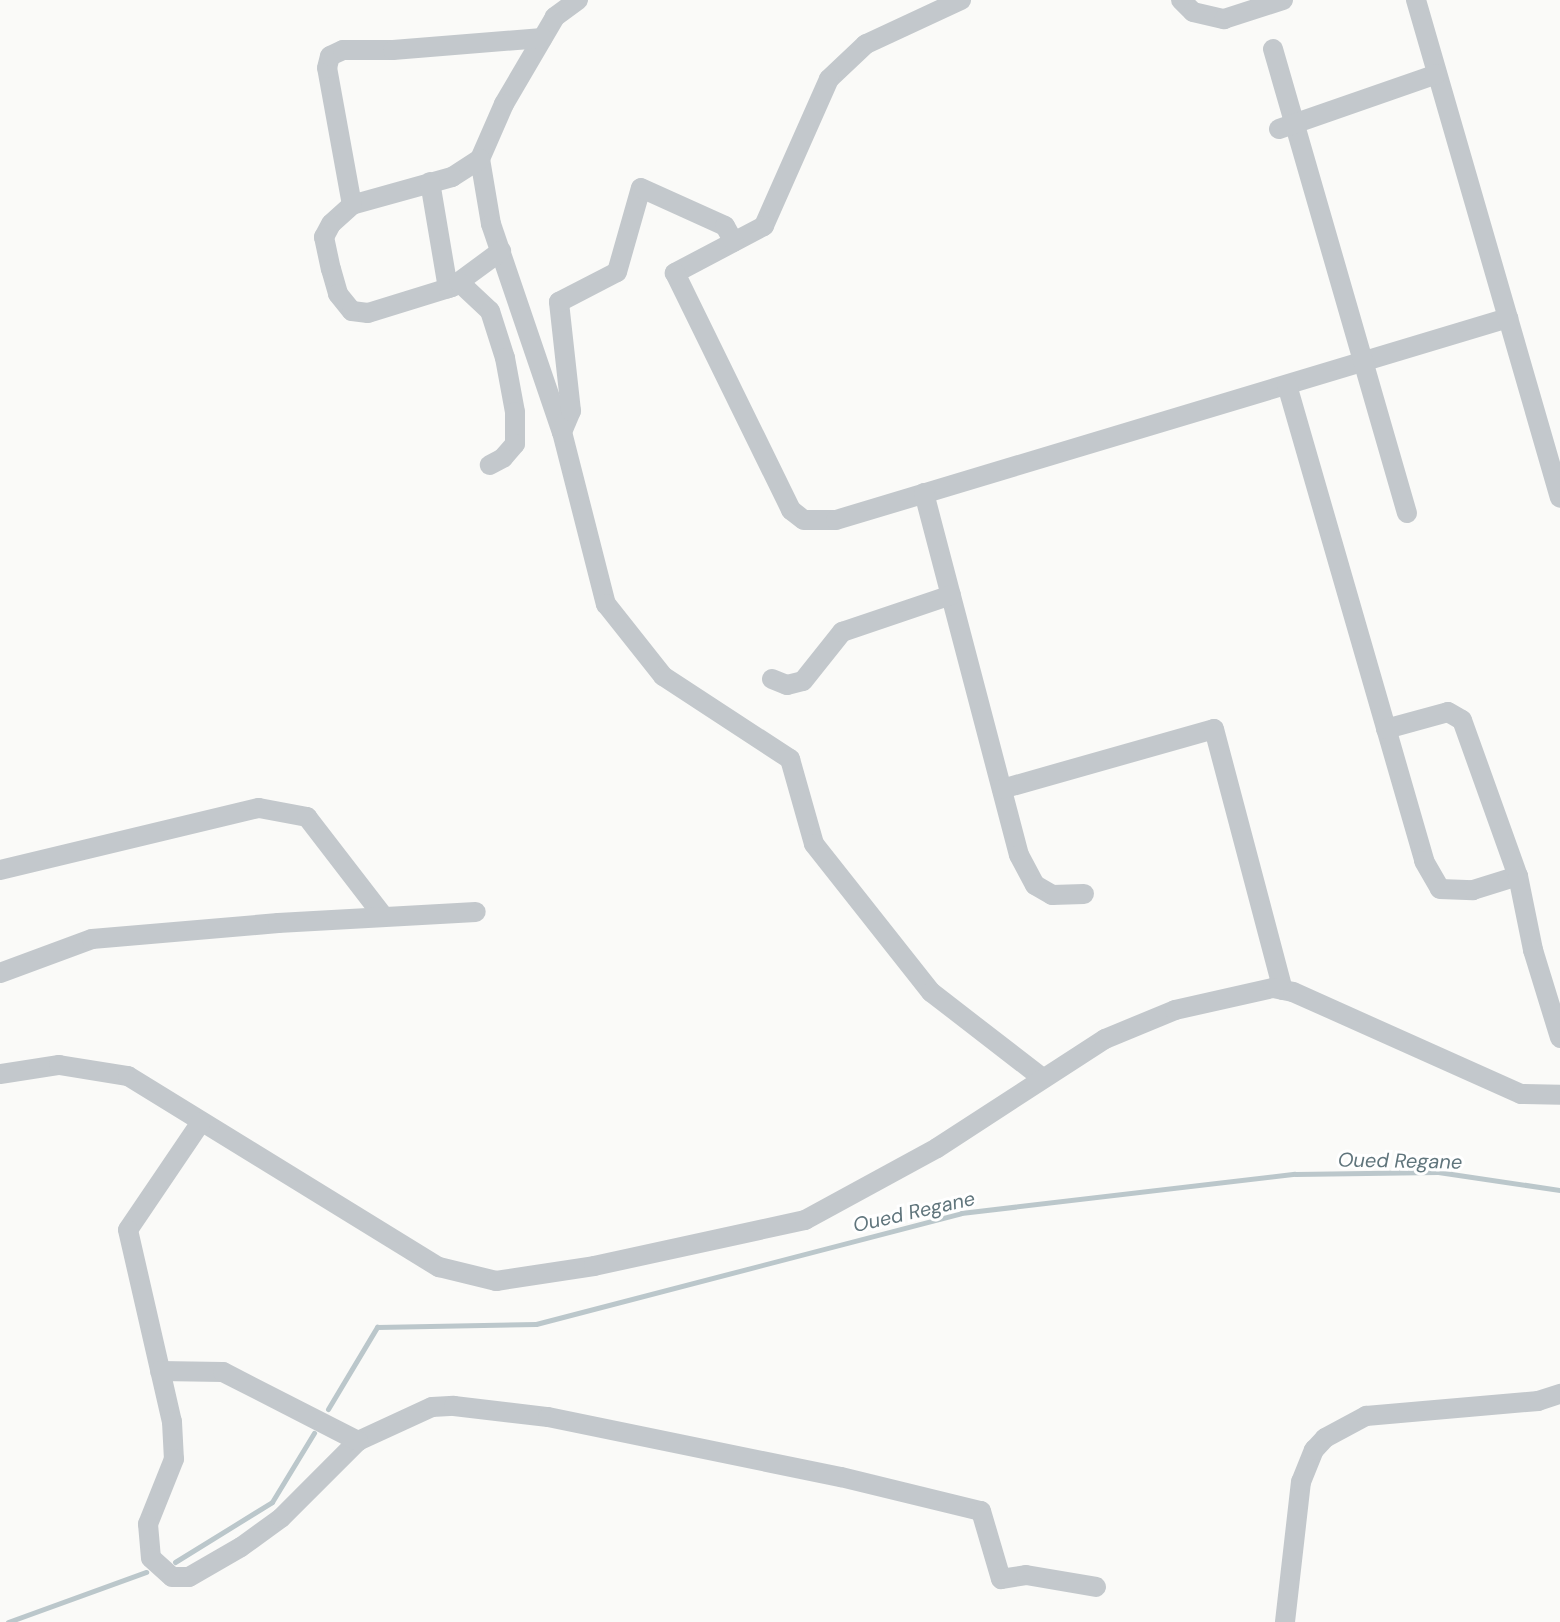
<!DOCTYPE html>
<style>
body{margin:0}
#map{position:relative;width:1560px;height:1622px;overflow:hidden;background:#fafaf8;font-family:"DM Sans",sans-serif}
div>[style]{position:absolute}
.stream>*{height:5px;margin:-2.5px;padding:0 2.5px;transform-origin:2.5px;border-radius:2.5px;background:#bbc7cb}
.minor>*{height:20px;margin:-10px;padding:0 10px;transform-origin:10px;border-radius:10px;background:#c3c8cc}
span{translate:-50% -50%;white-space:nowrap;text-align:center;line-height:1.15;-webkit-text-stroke:6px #fff;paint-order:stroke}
.water-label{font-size:20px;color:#60757c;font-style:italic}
</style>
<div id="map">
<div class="stream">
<i style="left:328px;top:1409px;width:96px;rotate:-59.1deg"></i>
<i style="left:377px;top:1327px;width:159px;rotate:-1.1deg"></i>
<i style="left:536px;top:1324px;width:439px;rotate:-14.6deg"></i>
<i style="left:961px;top:1213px;width:336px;rotate:-6.7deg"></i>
<i style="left:1295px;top:1174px;width:143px;rotate:-0.8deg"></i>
<i style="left:1438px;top:1172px;width:123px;rotate:8.4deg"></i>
<i style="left:175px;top:1562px;width:114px;rotate:-31.7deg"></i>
<i style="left:272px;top:1502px;width:81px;rotate:-58.7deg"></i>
<i style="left:8px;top:1622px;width:147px;rotate:-19.9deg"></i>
</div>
<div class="minor">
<i style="left:578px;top:0;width:29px;rotate:144deg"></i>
<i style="left:555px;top:17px;width:101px;rotate:120.4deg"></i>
<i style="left:504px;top:104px;width:60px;rotate:113.6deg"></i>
<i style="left:480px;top:159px;width:66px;rotate:80.4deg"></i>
<i style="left:491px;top:224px;width:220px;rotate:71.2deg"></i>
<i style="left:562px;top:432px;width:178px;rotate:75.7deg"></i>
<i style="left:606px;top:604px;width:92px;rotate:51.6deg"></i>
<i style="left:663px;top:676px;width:152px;rotate:33.2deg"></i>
<i style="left:790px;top:759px;width:88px;rotate:74.2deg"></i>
<i style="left:814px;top:844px;width:189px;rotate:51.7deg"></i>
<i style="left:931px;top:992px;width:139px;rotate:37.7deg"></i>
<i style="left:961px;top:0;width:105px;rotate:155.1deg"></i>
<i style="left:866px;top:44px;width:51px;rotate:136.6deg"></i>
<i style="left:829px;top:79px;width:161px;rotate:113.9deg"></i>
<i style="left:764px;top:226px;width:101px;rotate:152.2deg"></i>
<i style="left:675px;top:273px;width:264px;rotate:63.9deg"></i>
<i style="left:791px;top:510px;width:16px;rotate:38deg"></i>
<i style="left:804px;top:520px;width:32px"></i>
<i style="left:836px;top:520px;width:702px;rotate:-16.73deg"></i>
<i style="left:1181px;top:0;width:17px;rotate:45deg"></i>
<i style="left:1193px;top:12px;width:32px;rotate:13deg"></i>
<i style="left:1224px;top:19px;width:62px;rotate:-17.9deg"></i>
<i style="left:1416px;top:0;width:518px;rotate:73.87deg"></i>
<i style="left:1273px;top:49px;width:483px;rotate:73.9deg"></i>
<i style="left:1279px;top:129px;width:167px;rotate:-19.2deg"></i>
<i style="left:480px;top:159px;width:33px;rotate:147deg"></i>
<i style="left:452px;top:177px;width:104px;rotate:164.4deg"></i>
<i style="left:352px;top:205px;width:28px;rotate:138deg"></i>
<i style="left:331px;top:224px;width:15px;rotate:118deg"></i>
<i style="left:324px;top:237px;width:33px;rotate:78deg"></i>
<i style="left:331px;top:269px;width:26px;rotate:74deg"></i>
<i style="left:338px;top:294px;width:22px;rotate:51deg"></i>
<i style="left:352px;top:311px;width:16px;rotate:7deg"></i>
<i style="left:368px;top:313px;width:88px;rotate:-17.2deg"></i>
<i style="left:452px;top:287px;width:61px;rotate:-36.3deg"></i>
<i style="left:430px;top:182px;width:108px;rotate:80.4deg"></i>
<i style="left:352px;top:205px;width:139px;rotate:-100.3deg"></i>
<i style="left:327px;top:68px;width:12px;rotate:-76deg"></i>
<i style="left:330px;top:56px;width:14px;rotate:-25deg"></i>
<i style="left:343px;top:50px;width:50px"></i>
<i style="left:393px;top:50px;width:150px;rotate:-4.6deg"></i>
<i style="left:459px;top:282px;width:42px;rotate:43.1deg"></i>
<i style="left:490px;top:311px;width:49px;rotate:72.3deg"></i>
<i style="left:505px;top:358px;width:55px;rotate:79.5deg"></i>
<i style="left:515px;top:412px;width:32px;rotate:90deg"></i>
<i style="left:515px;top:444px;width:18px;rotate:131deg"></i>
<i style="left:503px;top:458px;width:15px;rotate:152deg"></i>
<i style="left:1287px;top:385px;width:495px;rotate:73.9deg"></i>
<i style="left:1424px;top:861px;width:32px;rotate:60deg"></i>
<i style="left:1440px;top:889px;width:33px;rotate:2deg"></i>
<i style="left:1473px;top:890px;width:47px;rotate:-17.3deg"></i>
<i style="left:562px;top:432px;width:23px;rotate:-67deg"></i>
<i style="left:571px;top:411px;width:110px;rotate:-96.3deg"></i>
<i style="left:559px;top:302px;width:65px;rotate:-27.3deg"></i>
<i style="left:617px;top:272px;width:87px;rotate:-74.1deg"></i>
<i style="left:641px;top:188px;width:92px;rotate:24.3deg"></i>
<i style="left:725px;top:226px;width:18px;rotate:61deg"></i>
<i style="left:924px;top:493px;width:374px;rotate:75.3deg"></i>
<i style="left:1019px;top:855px;width:34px;rotate:62deg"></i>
<i style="left:1035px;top:885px;width:20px;rotate:30deg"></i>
<i style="left:1052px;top:895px;width:32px;rotate:-2deg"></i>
<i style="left:772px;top:679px;width:16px;rotate:22deg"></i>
<i style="left:787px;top:685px;width:16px;rotate:-14deg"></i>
<i style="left:803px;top:681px;width:63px;rotate:-51.5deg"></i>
<i style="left:842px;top:632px;width:115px;rotate:-18.7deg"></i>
<i style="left:1386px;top:729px;width:64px;rotate:-15.3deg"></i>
<i style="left:1448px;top:712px;width:16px;rotate:30deg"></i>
<i style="left:1462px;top:720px;width:166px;rotate:70.3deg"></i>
<i style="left:1518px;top:876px;width:76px;rotate:78.5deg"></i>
<i style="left:1533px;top:950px;width:92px;rotate:72.9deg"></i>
<i style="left:1002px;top:789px;width:220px;rotate:-15.8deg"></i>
<i style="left:1214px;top:729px;width:270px;rotate:75.2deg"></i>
<i style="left:0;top:870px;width:266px;rotate:-13.5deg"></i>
<i style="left:259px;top:808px;width:49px;rotate:10.6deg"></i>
<i style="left:307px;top:817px;width:126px;rotate:52.4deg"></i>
<i style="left:0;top:973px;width:98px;rotate:-20.3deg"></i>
<i style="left:92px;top:939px;width:187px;rotate:-4.9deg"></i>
<i style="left:278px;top:923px;width:198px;rotate:-3.2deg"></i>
<i style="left:0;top:1074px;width:60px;rotate:-8.7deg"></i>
<i style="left:59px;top:1065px;width:70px;rotate:9.1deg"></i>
<i style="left:128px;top:1076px;width:365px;rotate:31.6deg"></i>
<i style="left:439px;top:1267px;width:59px;rotate:13.8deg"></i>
<i style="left:496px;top:1281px;width:99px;rotate:-8.7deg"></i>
<i style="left:594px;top:1266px;width:216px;rotate:-12.3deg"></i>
<i style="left:805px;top:1220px;width:150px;rotate:-28.6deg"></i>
<i style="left:937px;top:1148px;width:200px;rotate:-33deg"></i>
<i style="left:1105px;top:1039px;width:76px;rotate:-22.5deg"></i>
<i style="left:1175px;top:1010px;width:100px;rotate:-12.7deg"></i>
<i style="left:1273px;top:988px;width:20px;rotate:11deg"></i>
<i style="left:1293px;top:992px;width:250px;rotate:24.1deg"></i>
<i style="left:1521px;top:1094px;width:39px;rotate:1deg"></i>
<i style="left:201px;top:1122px;width:130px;rotate:124.1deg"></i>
<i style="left:128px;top:1230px;width:197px;rotate:77.1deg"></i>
<i style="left:172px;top:1422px;width:37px;rotate:87deg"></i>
<i style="left:174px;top:1459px;width:70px;rotate:111.8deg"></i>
<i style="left:148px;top:1524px;width:34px;rotate:85deg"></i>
<i style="left:151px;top:1558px;width:28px;rotate:42deg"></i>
<i style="left:172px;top:1577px;width:17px"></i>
<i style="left:189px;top:1577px;width:60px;rotate:-30deg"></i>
<i style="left:241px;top:1547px;width:49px;rotate:-35.9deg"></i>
<i style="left:281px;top:1518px;width:109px;rotate:-45deg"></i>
<i style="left:358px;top:1441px;width:81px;rotate:-24.7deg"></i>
<i style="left:432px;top:1407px;width:22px;rotate:-3deg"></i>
<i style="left:454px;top:1406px;width:95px;rotate:6.7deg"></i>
<i style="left:548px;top:1417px;width:299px;rotate:11.6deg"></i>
<i style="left:841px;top:1477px;width:144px;rotate:13.7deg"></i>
<i style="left:981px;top:1511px;width:71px;rotate:73.6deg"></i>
<i style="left:1001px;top:1579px;width:25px;rotate:-9deg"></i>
<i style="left:1026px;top:1575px;width:71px;rotate:9.7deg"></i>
<i style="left:160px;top:1371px;width:63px;rotate:0.9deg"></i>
<i style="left:223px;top:1372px;width:152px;rotate:27.1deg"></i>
<i style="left:1285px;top:1622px;width:141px;rotate:-83.5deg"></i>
<i style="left:1301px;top:1482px;width:35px;rotate:-68deg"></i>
<i style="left:1314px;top:1450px;width:16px;rotate:-47deg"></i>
<i style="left:1325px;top:1438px;width:47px;rotate:-28.2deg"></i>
<i style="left:1366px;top:1416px;width:173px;rotate:-5deg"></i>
<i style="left:1538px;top:1401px;width:23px;rotate:-18deg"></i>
</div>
<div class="water-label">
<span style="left:1400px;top:1161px;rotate:1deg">Oued Regane</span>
<span style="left:914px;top:1212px;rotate:-13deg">Oued Regane</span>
</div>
</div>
